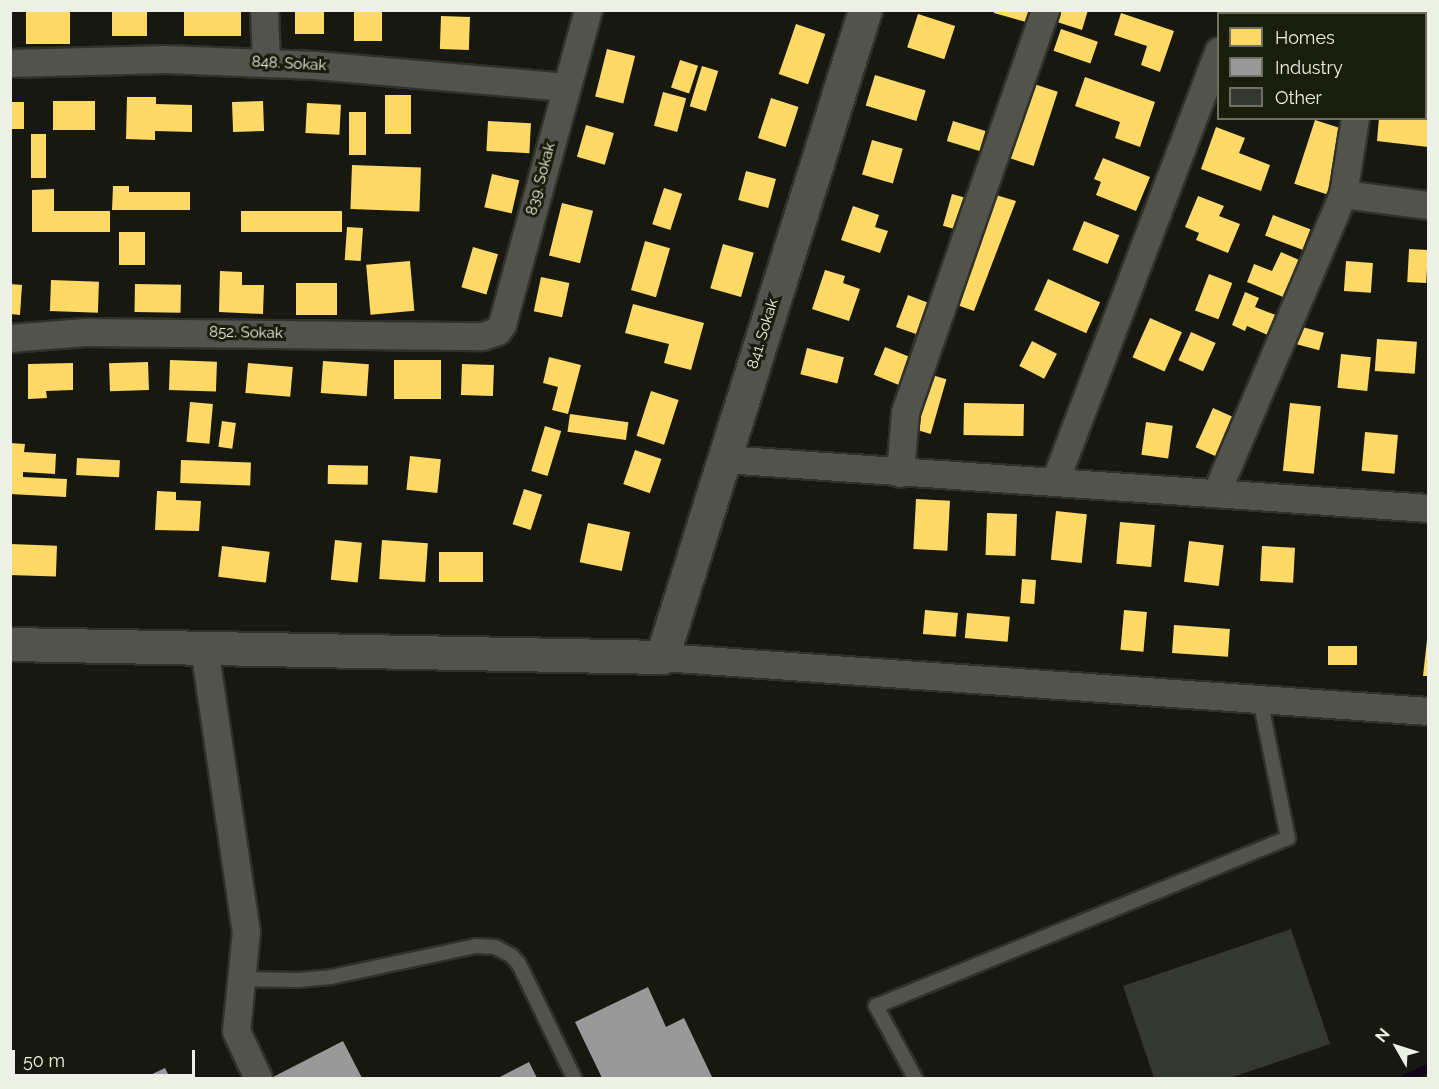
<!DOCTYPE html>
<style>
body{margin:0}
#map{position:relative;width:1439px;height:1089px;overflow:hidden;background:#171910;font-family:Raleway,sans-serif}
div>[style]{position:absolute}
.homes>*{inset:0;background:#ffd966;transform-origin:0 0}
.industry>*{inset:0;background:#999}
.stream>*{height:8px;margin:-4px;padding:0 4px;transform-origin:4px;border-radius:4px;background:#100218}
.building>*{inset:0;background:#353830}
.roads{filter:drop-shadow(2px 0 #30322a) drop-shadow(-2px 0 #30322a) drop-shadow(0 2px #30322a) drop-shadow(0 -2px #30322a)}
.service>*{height:14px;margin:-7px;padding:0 7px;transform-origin:7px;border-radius:7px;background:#51534c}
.minor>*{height:27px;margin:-13.5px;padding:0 13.5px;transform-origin:13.5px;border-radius:13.5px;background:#51534c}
.tertiary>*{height:33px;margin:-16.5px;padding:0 16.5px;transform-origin:16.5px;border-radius:16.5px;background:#51534c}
span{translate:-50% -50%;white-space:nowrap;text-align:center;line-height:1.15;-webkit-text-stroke:6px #191d0c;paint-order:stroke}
.street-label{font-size:15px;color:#edf0e4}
.frame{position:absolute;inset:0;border:12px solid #edf0e4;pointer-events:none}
.legend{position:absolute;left:1217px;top:12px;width:210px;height:108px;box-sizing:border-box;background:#191d0c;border:2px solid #6e7162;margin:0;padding:8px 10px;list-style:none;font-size:18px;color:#edf0e4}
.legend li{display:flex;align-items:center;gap:12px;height:30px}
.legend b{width:30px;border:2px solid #6e7162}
.north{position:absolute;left:1367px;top:1017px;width:60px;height:60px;-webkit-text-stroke:4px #191d0c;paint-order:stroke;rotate:309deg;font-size:16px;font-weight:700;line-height:24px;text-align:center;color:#edf0e4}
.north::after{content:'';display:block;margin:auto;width:21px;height:27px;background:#edf0e4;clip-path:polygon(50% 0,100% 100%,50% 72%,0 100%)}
.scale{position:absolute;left:12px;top:1050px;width:183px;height:27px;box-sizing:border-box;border:3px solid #edf0e4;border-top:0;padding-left:8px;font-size:18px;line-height:21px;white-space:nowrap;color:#edf0e4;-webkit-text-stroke:4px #191d0c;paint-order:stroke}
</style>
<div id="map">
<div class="homes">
<i style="left:26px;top:10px;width:44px;height:34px"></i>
<i style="left:112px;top:10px;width:35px;height:26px"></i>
<i style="left:184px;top:10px;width:57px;height:26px"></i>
<i style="left:295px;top:10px;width:29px;height:24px"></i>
<i style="left:354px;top:10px;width:28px;height:31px"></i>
<i style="clip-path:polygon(994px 10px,1030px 10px,1026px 22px,994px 13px)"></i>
<i style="clip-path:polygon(1060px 10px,1088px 10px,1082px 30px,1057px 22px)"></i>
<i style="clip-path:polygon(1121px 13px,1174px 31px,1160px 72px,1141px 65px,1147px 46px,1114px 35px)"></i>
<i style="left:918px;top:14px;width:39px;height:35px;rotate:18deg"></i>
<i style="left:441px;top:16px;width:29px;height:33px;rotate:2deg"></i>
<i style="left:796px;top:24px;width:31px;height:53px;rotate:19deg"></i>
<i style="left:1426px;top:24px;width:2px;height:33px"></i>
<i style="left:1061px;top:29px;width:39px;height:23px;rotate:19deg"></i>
<i style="left:607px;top:49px;width:29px;height:49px;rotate:14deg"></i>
<i style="left:680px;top:60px;width:19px;height:29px;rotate:18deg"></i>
<i style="left:702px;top:66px;width:17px;height:42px;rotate:17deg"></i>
<i style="left:875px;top:75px;width:53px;height:32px;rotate:17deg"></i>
<i style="clip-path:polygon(1085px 77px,1155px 102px,1140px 147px,1115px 138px,1120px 122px,1075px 106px)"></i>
<i style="left:1034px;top:84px;width:25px;height:78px;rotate:18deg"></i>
<i style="left:663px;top:92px;width:24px;height:35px;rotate:15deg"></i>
<i style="left:385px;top:95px;width:26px;height:39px"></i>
<i style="clip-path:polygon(127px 97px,156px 97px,156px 104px,192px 105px,192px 132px,155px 131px,155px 140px,126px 139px)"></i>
<i style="left:771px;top:98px;width:29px;height:42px;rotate:18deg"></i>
<i style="left:53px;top:101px;width:42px;height:29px"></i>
<i style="left:263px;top:101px;width:30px;height:31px;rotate:88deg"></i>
<i style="left:10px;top:102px;width:14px;height:27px"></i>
<i style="left:307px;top:103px;width:34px;height:30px;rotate:3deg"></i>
<i style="left:349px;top:112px;width:17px;height:43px"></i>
<i style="clip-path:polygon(1426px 116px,1428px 116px,1428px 147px,1377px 141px,1379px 118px,1426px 118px)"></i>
<i style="left:1315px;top:120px;width:35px;height:67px;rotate:18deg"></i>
<i style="left:488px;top:121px;width:43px;height:30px;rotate:3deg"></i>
<i style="left:953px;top:121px;width:34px;height:21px;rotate:17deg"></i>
<i style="left:586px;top:125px;width:29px;height:33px;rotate:16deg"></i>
<i style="clip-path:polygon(1216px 127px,1245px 138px,1239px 153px,1270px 165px,1261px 191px,1201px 169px)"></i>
<i style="left:31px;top:134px;width:15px;height:44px"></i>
<i style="left:872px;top:140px;width:32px;height:36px;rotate:16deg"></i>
<i style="clip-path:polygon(1103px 158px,1150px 177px,1136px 211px,1096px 195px,1101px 182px,1094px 179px)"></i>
<i style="left:352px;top:165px;width:69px;height:44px;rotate:2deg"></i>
<i style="left:746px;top:171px;width:31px;height:30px;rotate:15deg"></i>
<i style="left:492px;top:174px;width:28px;height:34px;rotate:13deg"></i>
<i style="clip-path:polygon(113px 186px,129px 186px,129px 192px,190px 192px,190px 210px,112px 210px)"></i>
<i style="left:664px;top:188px;width:19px;height:38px;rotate:18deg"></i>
<i style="clip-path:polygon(54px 189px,54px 211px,110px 211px,110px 232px,32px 232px,32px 190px)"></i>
<i style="left:952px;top:194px;width:22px;height:33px;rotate:16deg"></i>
<i style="clip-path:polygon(996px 195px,1016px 201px,974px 311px,957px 305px)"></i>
<i style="clip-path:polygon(1198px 196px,1224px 206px,1219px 216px,1240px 224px,1228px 253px,1196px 240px,1199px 233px,1185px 227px)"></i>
<i style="left:562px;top:203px;width:32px;height:54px;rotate:14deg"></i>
<i style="clip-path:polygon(853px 206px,879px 215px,875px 227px,888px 231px,880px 253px,841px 240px)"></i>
<i style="left:342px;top:211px;width:21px;height:101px;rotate:90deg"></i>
<i style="left:1273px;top:215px;width:40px;height:22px;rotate:21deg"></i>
<i style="left:1084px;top:221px;width:38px;height:31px;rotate:22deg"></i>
<i style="left:347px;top:227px;width:16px;height:33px;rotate:4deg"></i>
<i style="left:119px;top:232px;width:26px;height:33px"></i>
<i style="left:645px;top:241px;width:26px;height:51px;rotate:16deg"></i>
<i style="left:723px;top:244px;width:32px;height:46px;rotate:16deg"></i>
<i style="left:473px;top:247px;width:26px;height:42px;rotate:16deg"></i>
<i style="left:1409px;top:249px;width:19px;height:33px;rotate:3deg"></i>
<i style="clip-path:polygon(1281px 252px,1299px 260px,1283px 297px,1247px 282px,1254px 264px,1272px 271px)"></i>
<i style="left:410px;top:261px;width:50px;height:44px;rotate:85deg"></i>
<i style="left:1346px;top:261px;width:27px;height:30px;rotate:4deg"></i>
<i style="clip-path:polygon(825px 270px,845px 276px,843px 283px,860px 289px,849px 321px,812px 309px)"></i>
<i style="clip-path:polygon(220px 271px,242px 272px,242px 285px,264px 285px,263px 314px,219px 312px)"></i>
<i style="left:1209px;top:274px;width:25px;height:39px;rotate:21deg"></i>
<i style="left:541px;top:277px;width:29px;height:35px;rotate:12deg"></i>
<i style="left:1048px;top:279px;width:57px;height:34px;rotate:24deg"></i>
<i style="left:51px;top:280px;width:48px;height:31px;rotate:2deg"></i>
<i style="left:296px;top:283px;width:41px;height:32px"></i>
<i style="clip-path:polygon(10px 284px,22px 285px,20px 315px,10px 314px)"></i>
<i style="left:135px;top:284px;width:46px;height:28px;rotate:1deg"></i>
<i style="clip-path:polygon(1245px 292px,1259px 298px,1255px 307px,1278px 316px,1270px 336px,1247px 326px,1245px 331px,1232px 325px)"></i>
<i style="clip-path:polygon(908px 295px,939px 307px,921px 353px,911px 349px,916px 334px,896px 327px)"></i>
<i style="clip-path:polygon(633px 304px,704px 323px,691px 370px,664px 363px,669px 344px,625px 333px)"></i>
<i style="left:1150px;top:318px;width:35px;height:43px;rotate:24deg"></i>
<i style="left:1291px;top:324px;width:34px;height:18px;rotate:15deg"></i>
<i style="left:1191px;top:332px;width:27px;height:31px;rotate:24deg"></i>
<i style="left:1377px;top:339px;width:40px;height:32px;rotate:4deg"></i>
<i style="left:1032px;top:341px;width:28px;height:28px;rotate:27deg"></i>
<i style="left:885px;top:347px;width:35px;height:30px;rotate:22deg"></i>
<i style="left:807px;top:348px;width:38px;height:27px;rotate:14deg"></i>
<i style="left:1341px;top:354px;width:30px;height:34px;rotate:6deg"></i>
<i style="clip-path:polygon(549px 357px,581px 365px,568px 414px,552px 410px,558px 387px,543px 383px)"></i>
<i style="left:170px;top:360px;width:47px;height:30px;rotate:2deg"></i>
<i style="left:441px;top:360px;width:39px;height:47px;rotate:90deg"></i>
<i style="left:323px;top:361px;width:46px;height:32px;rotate:4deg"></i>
<i style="left:148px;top:362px;width:28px;height:39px;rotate:88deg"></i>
<i style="clip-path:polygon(73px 363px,73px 390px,46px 391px,47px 398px,28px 399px,28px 364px)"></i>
<i style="left:248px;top:363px;width:45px;height:30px;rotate:5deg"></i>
<i style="left:462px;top:364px;width:32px;height:31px;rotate:2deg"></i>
<i style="left:932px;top:375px;width:15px;height:57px;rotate:16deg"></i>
<i style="left:651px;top:391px;width:29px;height:47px;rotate:18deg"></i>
<i style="left:190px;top:402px;width:23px;height:40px;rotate:5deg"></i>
<i style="left:964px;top:403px;width:60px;height:32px;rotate:1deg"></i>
<i style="left:1290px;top:403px;width:31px;height:68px;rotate:6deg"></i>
<i style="left:1213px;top:408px;width:27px;height:43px;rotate:24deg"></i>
<i style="left:570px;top:414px;width:59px;height:18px;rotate:8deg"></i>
<i style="left:222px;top:421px;width:14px;height:26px;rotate:8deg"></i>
<i style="left:1146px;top:422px;width:27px;height:33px;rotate:8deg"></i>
<i style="left:545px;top:426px;width:17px;height:47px;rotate:17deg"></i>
<i style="left:1365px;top:432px;width:33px;height:39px;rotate:5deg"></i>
<i style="clip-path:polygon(10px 443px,25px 444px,24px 452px,56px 454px,55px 474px,23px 472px,23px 477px,67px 479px,66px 497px,10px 494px)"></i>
<i style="left:635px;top:450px;width:28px;height:36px;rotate:19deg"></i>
<i style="left:410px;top:456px;width:31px;height:34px;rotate:6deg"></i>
<i style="left:77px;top:458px;width:43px;height:17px;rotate:3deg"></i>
<i style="left:181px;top:460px;width:70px;height:23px;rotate:2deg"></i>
<i style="left:328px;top:465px;width:40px;height:19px;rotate:1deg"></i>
<i style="left:524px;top:489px;width:19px;height:37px;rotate:18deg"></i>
<i style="clip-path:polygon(157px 491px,176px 492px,176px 500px,201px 501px,199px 531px,155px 530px)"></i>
<i style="left:916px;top:499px;width:34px;height:50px;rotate:3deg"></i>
<i style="left:1056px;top:511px;width:31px;height:49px;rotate:6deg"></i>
<i style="left:987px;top:513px;width:30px;height:42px;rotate:2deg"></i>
<i style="left:1120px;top:522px;width:35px;height:42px;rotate:5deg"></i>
<i style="left:588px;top:523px;width:43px;height:40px;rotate:12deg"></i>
<i style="left:335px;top:540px;width:27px;height:40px;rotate:6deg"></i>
<i style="left:382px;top:540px;width:46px;height:39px;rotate:4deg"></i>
<i style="left:1189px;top:541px;width:35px;height:41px;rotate:7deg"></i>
<i style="left:10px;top:544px;width:47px;height:31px;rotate:2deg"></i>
<i style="left:222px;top:546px;width:48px;height:31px;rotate:7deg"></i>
<i style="left:1262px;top:546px;width:33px;height:35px;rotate:3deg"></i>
<i style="left:439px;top:552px;width:44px;height:30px"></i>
<i style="left:1022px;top:579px;width:14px;height:24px;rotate:4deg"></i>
<i style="left:925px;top:610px;width:33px;height:24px;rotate:5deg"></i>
<i style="left:1124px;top:610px;width:23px;height:40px;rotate:5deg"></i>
<i style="left:967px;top:613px;width:43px;height:25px;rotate:5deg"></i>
<i style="left:1174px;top:625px;width:56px;height:28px;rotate:4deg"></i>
<i style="clip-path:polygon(1427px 640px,1428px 640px,1428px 676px,1423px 676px)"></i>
<i style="left:1328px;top:646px;width:29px;height:19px"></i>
</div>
<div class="industry">
<i style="clip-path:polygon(648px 987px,666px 1027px,684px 1018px,712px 1077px,602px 1078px,575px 1022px)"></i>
<i style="clip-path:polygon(343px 1041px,362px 1078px,274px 1078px,273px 1077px)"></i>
<i style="clip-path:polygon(529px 1062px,537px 1078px,498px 1078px)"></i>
<i style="clip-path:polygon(165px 1068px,170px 1078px,144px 1078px)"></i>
</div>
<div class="stream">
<i style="left:1406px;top:1078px;width:24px;rotate:-24deg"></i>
</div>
<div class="building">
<i style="clip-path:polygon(1291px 929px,1330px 1044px,1230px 1078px,1154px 1078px,1123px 986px)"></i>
</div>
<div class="roads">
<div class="service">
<i style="left:241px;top:979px;width:57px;rotate:1deg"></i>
<i style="left:298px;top:980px;width:33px;rotate:-5deg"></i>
<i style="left:331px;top:977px;width:148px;rotate:-12.1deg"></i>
<i style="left:476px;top:946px;width:19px;rotate:3deg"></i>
<i style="left:495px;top:947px;width:19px;rotate:28deg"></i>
<i style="left:512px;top:956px;width:11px;rotate:49deg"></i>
<i style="left:519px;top:964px;width:127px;rotate:64.2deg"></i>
<i style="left:915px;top:1078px;width:82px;rotate:-118.4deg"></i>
<i style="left:876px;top:1006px;width:445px;rotate:-22.2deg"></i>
<i style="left:1288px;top:838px;width:142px;rotate:-101.4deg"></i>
</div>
<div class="minor">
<i style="left:264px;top:10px;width:53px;rotate:87.8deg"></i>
<i style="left:1233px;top:14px;width:4px;rotate:-76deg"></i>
<i style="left:1372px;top:14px;width:4px;rotate:-76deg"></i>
<i style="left:10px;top:63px;width:156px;rotate:-1.5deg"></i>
<i style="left:166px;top:59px;width:149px;rotate:2.3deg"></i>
<i style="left:315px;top:65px;width:252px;rotate:5deg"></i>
<i style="left:1343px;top:194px;width:86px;rotate:7.4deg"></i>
<i style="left:10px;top:338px;width:75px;rotate:-4.6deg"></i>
<i style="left:85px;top:332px;width:397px;rotate:0.6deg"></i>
<i style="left:482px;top:336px;width:16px;rotate:-18deg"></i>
<i style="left:497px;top:331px;width:9px;rotate:-54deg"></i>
<i style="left:502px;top:324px;width:326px;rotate:-74.7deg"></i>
<i style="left:724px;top:459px;width:706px;rotate:3.98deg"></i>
<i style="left:900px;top:473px;width:61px;rotate:-85.3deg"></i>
<i style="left:905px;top:412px;width:426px;rotate:-70.8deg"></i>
<i style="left:1055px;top:481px;width:460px;rotate:-69.2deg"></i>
<i style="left:1216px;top:493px;width:325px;rotate:-67deg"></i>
<i style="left:1343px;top:194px;width:77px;rotate:-81deg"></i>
<i style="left:204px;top:648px;width:286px;rotate:81.6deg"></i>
<i style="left:246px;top:931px;width:100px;rotate:95.7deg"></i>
<i style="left:236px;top:1031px;width:52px;rotate:64.9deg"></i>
<i style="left:662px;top:657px;width:768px;rotate:4.03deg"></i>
</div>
<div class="tertiary">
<i style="left:10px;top:644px;width:652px;rotate:1.14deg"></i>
<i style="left:662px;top:657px;width:678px;rotate:-72.58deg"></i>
</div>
</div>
<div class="street-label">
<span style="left:289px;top:64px;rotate:3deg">848. Sokak</span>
<span style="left:541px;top:179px;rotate:-75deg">839. Sokak</span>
<span style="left:246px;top:333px;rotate:1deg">852. Sokak</span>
<span style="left:763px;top:334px;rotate:-73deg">841. Sokak</span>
</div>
<div class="frame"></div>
<ul class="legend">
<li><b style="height:16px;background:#ffd966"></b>Homes</li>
<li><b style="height:16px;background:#999"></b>Industry</li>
<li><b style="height:16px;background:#353830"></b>Other</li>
</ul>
<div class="north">N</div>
<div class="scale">50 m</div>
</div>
